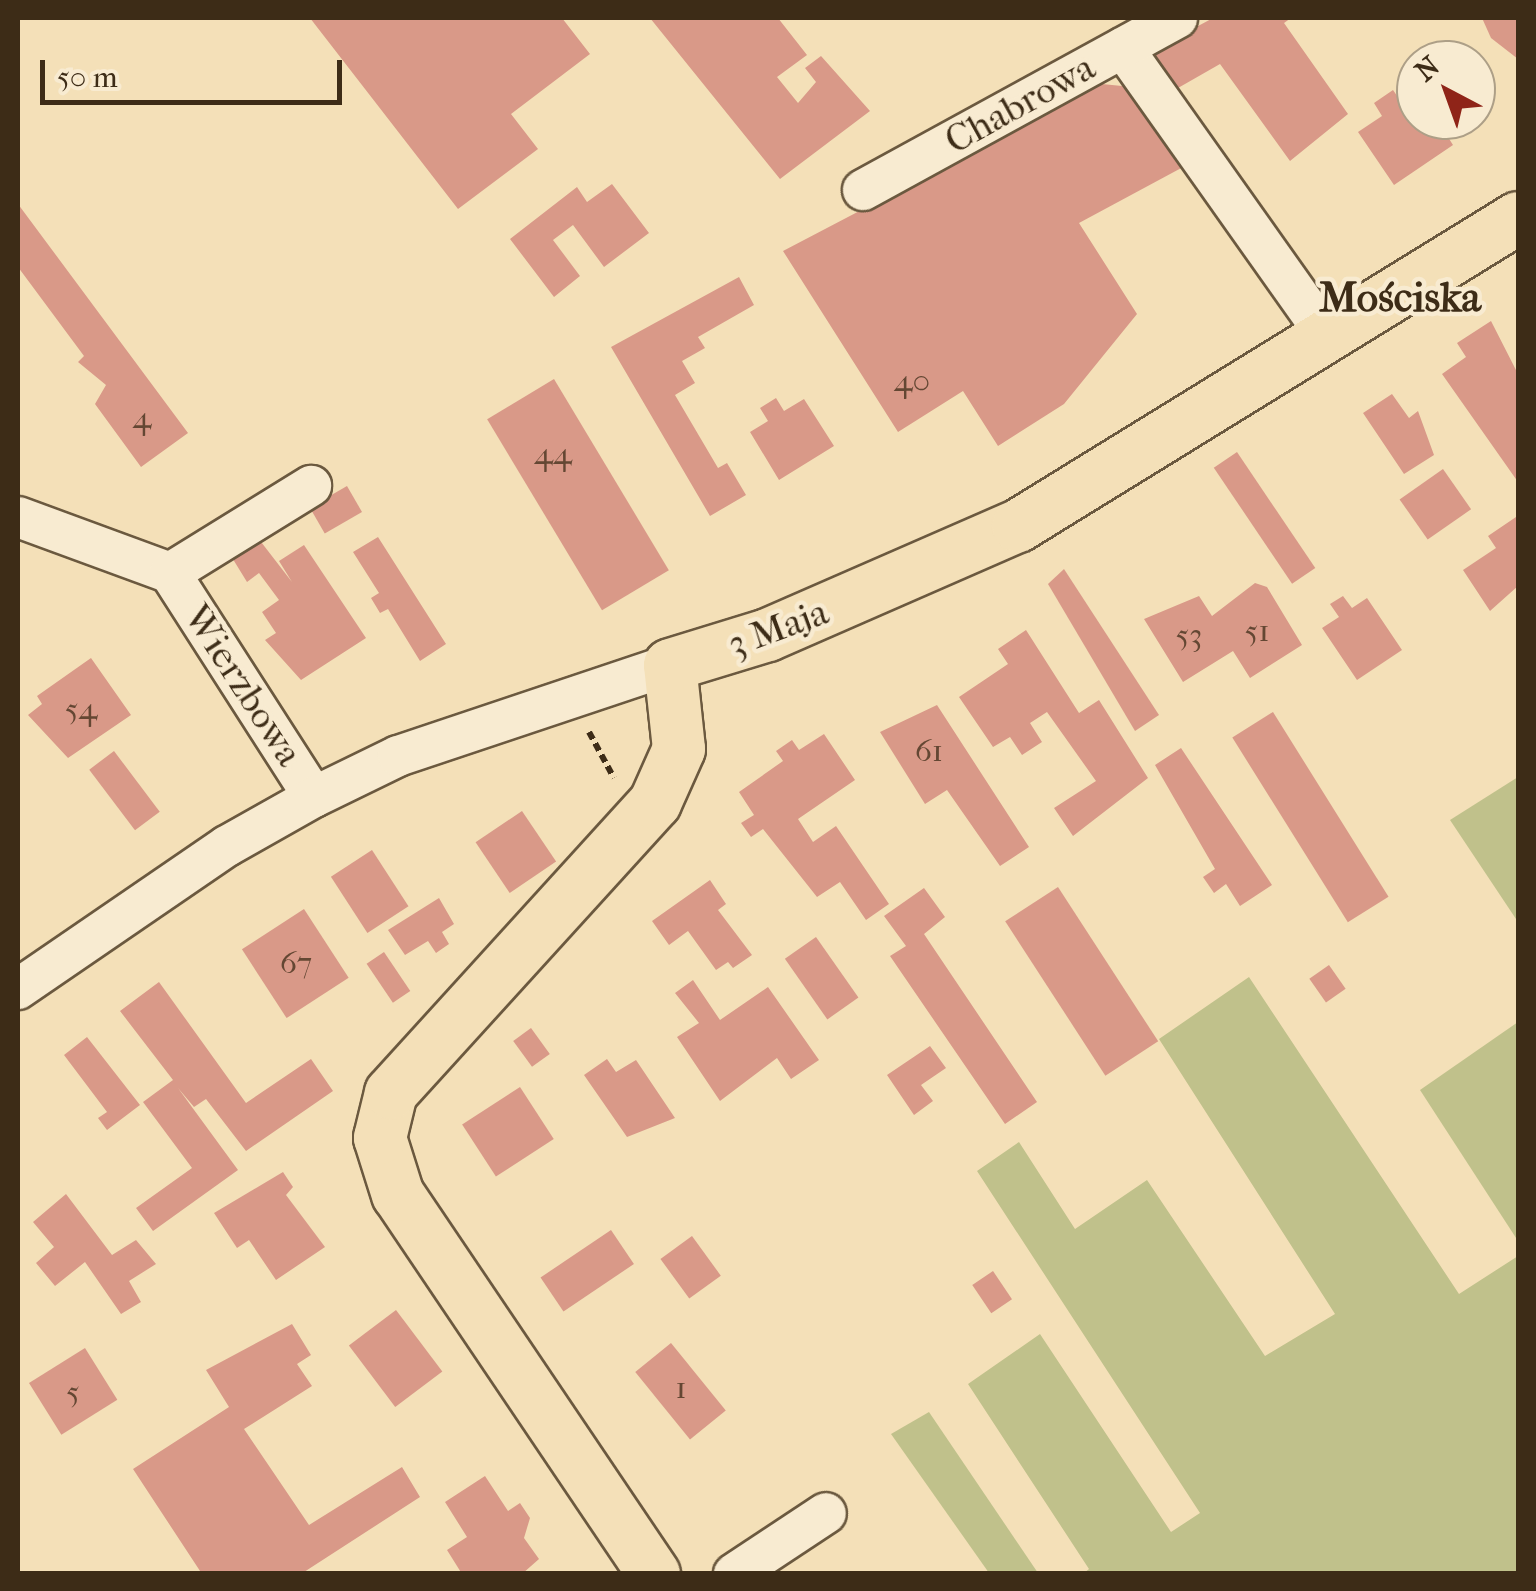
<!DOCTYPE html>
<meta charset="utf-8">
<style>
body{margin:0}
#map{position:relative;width:1536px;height:1591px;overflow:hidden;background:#f4e0b8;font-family:"IM FELL French Canon",serif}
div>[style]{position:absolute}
.green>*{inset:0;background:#c0c18b}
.building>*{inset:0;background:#d99988;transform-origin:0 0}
.path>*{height:6px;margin-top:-3px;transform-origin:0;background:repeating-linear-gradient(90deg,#3d2c17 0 8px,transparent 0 13px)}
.roads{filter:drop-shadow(2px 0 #6b593f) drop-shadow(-2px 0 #6b593f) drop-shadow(0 2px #6b593f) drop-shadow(0 -2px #6b593f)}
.minor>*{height:40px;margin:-20px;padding:0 20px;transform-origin:20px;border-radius:20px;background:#f8ebd1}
.major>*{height:52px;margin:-26px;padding:0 26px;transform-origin:26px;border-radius:26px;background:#f4e0b8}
span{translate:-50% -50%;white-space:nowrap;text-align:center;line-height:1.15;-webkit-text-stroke:9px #f8ebd1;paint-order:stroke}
.number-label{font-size:32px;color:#644733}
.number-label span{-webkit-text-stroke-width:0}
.street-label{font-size:38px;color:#3d2c17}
.quarter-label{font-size:42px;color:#3d2c17;font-weight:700}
.frame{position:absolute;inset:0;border:20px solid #3d2c17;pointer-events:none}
.north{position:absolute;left:1396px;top:40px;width:100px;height:100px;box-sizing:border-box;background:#f8ebd1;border:2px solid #ad9f87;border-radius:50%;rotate:319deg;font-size:28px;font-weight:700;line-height:40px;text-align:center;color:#3d2c17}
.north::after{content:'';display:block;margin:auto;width:35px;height:45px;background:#8f2418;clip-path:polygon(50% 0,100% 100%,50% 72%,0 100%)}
.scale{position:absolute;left:40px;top:60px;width:302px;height:45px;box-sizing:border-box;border:5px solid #3d2c17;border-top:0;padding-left:12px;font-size:30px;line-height:35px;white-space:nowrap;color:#3d2c17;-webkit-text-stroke:8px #f8ebd1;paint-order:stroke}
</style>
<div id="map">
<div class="green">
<i style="clip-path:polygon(1518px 777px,1518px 922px,1450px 820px)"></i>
<i style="clip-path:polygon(1249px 977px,1459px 1294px,1518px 1256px,1518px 1573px,1084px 1573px,1089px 1569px,968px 1384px,1040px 1334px,1171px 1532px,1200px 1513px,977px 1171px,1019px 1142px,1075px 1229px,1147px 1180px,1265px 1356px,1335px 1314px,1159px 1039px)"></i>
<i style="clip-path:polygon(1518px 1022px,1518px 1241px,1420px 1090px)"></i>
<i style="clip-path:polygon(929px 1412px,1038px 1573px,989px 1573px,891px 1434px)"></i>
</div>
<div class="building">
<i style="clip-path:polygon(310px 18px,562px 18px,590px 54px,511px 114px,538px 149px,458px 209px)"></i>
<i style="clip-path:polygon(650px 18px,778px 18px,807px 55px,777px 77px,798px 103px,816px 82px,805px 68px,821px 56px,870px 111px,780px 179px)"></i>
<i style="clip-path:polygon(1213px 18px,1291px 18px,1284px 23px,1348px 114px,1290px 161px,1220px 64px,1171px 92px,1144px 55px)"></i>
<i style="clip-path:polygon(1482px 18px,1518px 18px,1518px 59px,1491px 38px)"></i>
<i style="clip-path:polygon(1102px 84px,1132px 87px,1198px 159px,1079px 223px,1137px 314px,1064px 404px,998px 446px,963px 391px,898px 432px,783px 251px)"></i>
<i style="clip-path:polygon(1393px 90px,1402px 103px,1416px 93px,1416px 120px,1437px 120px,1453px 145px,1394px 185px,1358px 132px,1382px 116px,1374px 103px)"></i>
<i style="clip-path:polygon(612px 184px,649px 233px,604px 267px,573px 225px,553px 240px,580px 276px,554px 297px,510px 239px,577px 187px,587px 202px)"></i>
<i style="clip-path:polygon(18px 204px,188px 433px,141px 467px,95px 404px,106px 385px,78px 362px,84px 356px,18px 267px)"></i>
<i style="clip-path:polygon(739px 277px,754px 305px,698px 337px,705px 348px,682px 361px,695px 383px,675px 395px,718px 468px,727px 463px,746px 495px,710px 516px,611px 347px)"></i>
<i style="clip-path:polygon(1491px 321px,1518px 374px,1518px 482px,1442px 374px,1466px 357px,1457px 343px)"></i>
<i style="left:554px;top:379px;width:223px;height:78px;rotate:59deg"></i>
<i style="clip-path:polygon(1392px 394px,1409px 418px,1418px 411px,1434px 455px,1404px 474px,1363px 413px)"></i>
<i style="clip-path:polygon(776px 398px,784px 411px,804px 399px,834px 446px,779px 480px,750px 432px,768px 421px,760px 408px)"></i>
<i style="left:1237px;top:452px;width:140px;height:28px;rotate:56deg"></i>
<i style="left:1443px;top:469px;width:49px;height:53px;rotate:55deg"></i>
<i style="left:347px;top:486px;width:30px;height:43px;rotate:60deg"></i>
<i style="clip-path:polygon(1516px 517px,1518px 586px,1490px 611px,1463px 570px,1496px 548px,1488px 536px)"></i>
<i style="clip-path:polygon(378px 537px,446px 644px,420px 661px,388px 609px,380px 613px,371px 598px,379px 593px,353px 552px)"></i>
<i style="clip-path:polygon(258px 538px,292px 582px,279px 561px,304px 545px,366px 638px,301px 680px,265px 640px,276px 633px,262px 612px,279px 600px,259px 573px,247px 582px,231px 556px)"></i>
<i style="clip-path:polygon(1064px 569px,1159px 715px,1135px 731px,1048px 584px)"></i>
<i style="clip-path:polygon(1255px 583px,1267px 587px,1302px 645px,1250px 678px,1233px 651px,1183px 682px,1144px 619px,1199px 596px,1212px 616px)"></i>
<i style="clip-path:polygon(1343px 596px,1352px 608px,1367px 598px,1402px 650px,1357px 680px,1322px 628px,1339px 617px,1330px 604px)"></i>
<i style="clip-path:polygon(1026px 630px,1079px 713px,1099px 700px,1148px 778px,1073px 836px,1054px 808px,1096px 781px,1047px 712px,1030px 723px,1042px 742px,1022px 755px,1010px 737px,993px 747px,959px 697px,1008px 664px,998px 649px)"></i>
<i style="clip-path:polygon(91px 658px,131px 715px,68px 758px,28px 715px,42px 704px,37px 696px)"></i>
<i style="clip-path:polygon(937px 705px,1029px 847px,1000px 866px,947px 790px,925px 804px,880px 732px)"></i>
<i style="left:1273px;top:712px;width:218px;height:48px;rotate:58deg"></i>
<i style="clip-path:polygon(824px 734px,855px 780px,798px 819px,813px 842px,836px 826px,889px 904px,866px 920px,840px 882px,817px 897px,763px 829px,751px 837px,741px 823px,754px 815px,739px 792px,783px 761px,776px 751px,792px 740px,799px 750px)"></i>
<i style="clip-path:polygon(1181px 748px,1272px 885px,1240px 906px,1226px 884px,1214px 893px,1203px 877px,1215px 869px,1155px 765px)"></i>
<i style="left:114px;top:751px;width:76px;height:31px;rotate:53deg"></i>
<i style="left:522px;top:811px;width:61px;height:56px;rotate:56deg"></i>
<i style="left:372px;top:850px;width:67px;height:49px;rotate:57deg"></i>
<i style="clip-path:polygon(710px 880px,726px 904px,718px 910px,752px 955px,733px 968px,728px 962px,716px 970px,688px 931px,669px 945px,652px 921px)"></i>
<i style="left:1058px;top:887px;width:184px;height:63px;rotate:57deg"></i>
<i style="clip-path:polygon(924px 888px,945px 917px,924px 934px,1037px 1102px,1005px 1124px,890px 956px,906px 946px,884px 916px)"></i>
<i style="clip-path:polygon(439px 898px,454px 924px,442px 932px,449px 944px,436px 953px,428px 941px,405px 955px,388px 930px)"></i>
<i style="left:304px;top:909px;width:82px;height:74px;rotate:57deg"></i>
<i style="left:816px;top:937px;width:74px;height:38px;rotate:55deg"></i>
<i style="left:384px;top:952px;width:47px;height:21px;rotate:56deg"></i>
<i style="left:1329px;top:965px;width:29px;height:24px;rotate:55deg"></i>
<i style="clip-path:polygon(693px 980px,720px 1020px,768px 987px,819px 1060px,791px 1079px,777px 1058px,720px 1101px,677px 1037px,699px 1023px,675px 993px)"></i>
<i style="clip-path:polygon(159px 982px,246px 1103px,311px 1059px,333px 1091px,246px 1151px,206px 1099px,194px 1107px,178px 1088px,238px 1170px,153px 1231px,136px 1208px,192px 1168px,143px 1102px,173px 1080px,120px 1011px)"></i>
<i style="left:531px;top:1028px;width:32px;height:22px;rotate:54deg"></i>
<i style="clip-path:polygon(87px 1037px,140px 1105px,107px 1130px,98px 1118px,107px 1112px,64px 1055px)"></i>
<i style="clip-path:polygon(930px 1046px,946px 1068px,921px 1085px,933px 1101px,914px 1115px,887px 1075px)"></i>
<i style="clip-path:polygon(607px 1059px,616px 1072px,636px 1060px,675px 1118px,627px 1137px,584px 1075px)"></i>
<i style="left:520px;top:1087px;width:62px;height:69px;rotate:57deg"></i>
<i style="clip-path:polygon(283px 1172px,293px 1187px,286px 1195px,325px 1247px,276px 1280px,249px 1240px,237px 1248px,214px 1213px)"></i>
<i style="clip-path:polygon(66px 1194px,112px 1255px,136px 1240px,156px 1264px,129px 1281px,141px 1302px,121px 1314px,85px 1262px,55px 1286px,36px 1263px,54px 1247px,33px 1222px)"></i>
<i style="left:611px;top:1230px;width:41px;height:85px;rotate:56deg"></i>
<i style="left:692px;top:1236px;width:49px;height:39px;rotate:54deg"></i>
<i style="left:993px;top:1271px;width:34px;height:25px;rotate:56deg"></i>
<i style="left:396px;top:1310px;width:77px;height:59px;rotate:53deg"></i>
<i style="clip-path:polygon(292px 1324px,311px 1355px,297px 1364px,312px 1386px,244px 1429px,309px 1525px,402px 1467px,420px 1497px,301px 1574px,202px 1574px,133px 1469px,229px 1407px,206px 1370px)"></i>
<i style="left:671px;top:1343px;width:87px;height:46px;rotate:51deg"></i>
<i style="left:85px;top:1348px;width:61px;height:66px;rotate:58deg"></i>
<i style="clip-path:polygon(485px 1476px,508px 1511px,520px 1503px,530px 1518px,524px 1538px,539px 1559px,522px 1574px,462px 1574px,447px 1550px,467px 1537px,445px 1502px)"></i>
</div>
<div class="path">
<i style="left:589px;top:732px;width:52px;rotate:61.5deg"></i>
</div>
<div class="roads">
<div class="minor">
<i style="left:1123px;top:48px;width:353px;rotate:54.7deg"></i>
<i style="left:863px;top:190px;width:358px;rotate:-28.7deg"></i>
<i style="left:18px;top:517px;width:162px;rotate:20.2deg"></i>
<i style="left:170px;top:573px;width:266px;rotate:57.3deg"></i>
<i style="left:170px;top:573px;width:166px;rotate:-31.7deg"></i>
<i style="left:18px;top:989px;width:253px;rotate:-34.4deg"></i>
<i style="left:227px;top:846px;width:100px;rotate:-29.4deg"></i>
<i style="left:314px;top:797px;width:93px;rotate:-26deg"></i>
<i style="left:398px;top:756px;width:287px;rotate:-18.5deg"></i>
<i style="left:734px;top:1574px;width:110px;rotate:-33.5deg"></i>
</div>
<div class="major">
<i style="left:654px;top:1574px;width:457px;rotate:-124deg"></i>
<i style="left:398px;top:1195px;width:60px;rotate:-107.5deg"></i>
<i style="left:380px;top:1138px;width:46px;rotate:-76.3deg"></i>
<i style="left:391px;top:1093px;width:392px;rotate:-47.7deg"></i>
<i style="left:655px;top:803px;width:59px;rotate:-66deg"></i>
<i style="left:679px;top:749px;width:84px;rotate:-96.1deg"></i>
<i style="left:670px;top:665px;width:102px;rotate:-17deg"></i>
<i style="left:768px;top:635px;width:273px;rotate:-23.6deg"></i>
<i style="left:1018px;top:526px;width:587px;rotate:-31.63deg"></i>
</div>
</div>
<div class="number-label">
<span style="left:912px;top:381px">40</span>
<span style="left:142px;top:418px">4</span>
<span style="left:553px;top:454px">44</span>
<span style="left:1257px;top:631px">51</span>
<span style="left:1189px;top:635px">53</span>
<span style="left:81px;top:709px">54</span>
<span style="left:929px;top:751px">61</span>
<span style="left:296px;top:963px">67</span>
<span style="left:681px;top:1388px">1</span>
<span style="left:73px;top:1392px">5</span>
</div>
<div class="street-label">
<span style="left:1020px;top:104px;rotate:-29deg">Chabrowa</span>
<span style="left:778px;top:628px;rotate:-20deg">3 Maja</span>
<span style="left:243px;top:685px;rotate:57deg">Wierzbowa</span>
</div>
<div class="quarter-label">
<span style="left:1400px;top:298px">Mościska</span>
</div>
<div class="frame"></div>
<div class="north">N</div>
<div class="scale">50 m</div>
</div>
